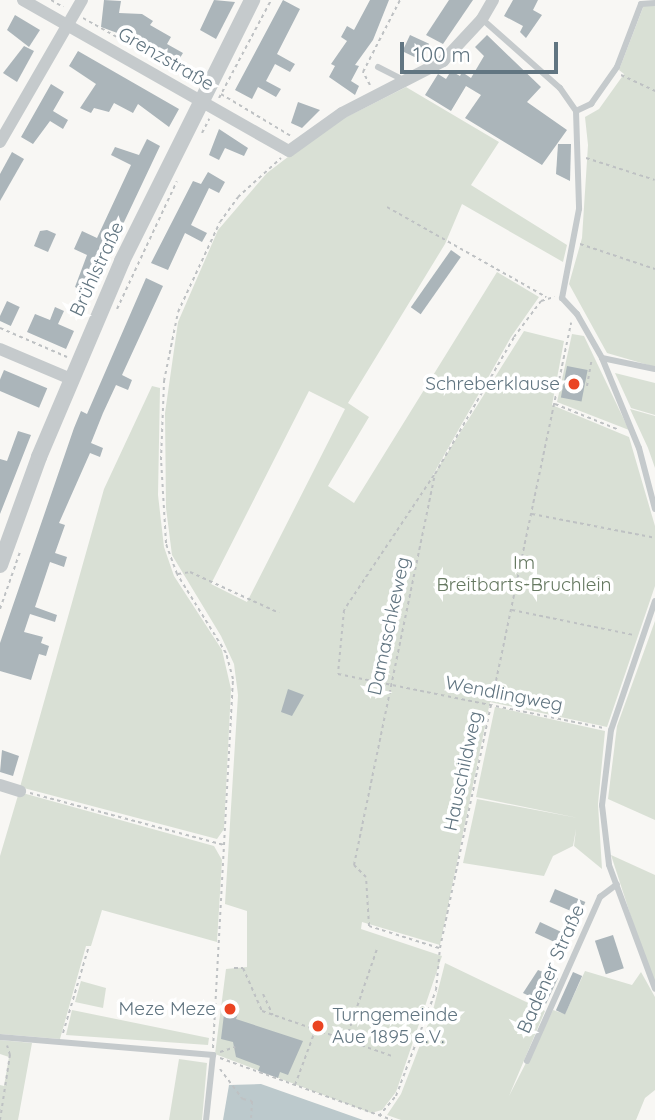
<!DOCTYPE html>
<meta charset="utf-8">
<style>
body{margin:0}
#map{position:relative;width:655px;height:1120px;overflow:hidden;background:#f8f7f4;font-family:Quicksand,sans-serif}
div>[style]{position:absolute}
.green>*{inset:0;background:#d9e0d5}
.water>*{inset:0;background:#bcc9cc}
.building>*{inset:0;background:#abb5ba;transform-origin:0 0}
.path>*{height:2px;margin-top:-1px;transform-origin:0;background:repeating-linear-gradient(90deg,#bec1c3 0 3.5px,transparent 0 7px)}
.service>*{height:6px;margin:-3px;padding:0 3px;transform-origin:3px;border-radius:3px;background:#c5cacc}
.minor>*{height:12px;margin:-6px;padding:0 6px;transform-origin:6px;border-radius:6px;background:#c5cacc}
.tertiary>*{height:16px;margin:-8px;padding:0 8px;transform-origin:8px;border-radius:8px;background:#c5cacc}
.dots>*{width:19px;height:19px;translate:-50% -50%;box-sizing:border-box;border:4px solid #fff;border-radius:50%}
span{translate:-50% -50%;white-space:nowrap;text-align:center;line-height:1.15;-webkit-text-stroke:7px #fff;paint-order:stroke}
.street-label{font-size:19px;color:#617581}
.poi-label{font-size:19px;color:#617581}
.right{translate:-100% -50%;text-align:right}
.left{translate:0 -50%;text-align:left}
.park-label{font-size:19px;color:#667961}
.scale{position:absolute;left:400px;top:42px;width:158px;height:32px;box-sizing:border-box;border:4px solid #617581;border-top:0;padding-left:9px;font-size:21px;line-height:24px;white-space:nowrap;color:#617581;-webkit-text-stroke:5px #fff;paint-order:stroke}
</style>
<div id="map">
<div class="green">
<i style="clip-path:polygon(644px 5px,655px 6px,655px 367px,607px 353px,569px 284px,582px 238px,588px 145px,585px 117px,599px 109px,624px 74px,619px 70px)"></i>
<i style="clip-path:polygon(evenodd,406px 87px,499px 142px,471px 185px,567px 245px,563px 262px,462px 204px,445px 244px,348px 403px,369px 417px,328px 486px,354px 503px,497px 272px,539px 297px,511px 337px,429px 482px,524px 331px,564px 341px,552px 405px,629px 437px,655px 526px,655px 586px,607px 727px,490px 702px,440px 945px,362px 922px,361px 929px,442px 956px,396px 1092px,382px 1110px,371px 1113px,215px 1054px,226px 969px,247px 967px,247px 911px,225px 904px,238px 695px,234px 664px,221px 636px,172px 555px,166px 508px,165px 413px,178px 322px,218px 230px,267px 173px,327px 127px,406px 87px,309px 391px,345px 409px,247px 602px,211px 584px,309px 391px)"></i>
<i style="clip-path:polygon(572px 334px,584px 336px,629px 430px,557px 402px)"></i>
<i style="clip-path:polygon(615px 373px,655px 383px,655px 415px,631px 408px)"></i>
<i style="clip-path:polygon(152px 386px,160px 388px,158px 495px,164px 547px,174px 576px,222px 650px,231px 689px,224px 829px,217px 839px,20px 787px,104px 489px)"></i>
<i style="clip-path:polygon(630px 409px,655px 416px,655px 468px,648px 448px)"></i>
<i style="clip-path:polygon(655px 621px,655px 820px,608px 799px,617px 726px)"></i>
<i style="clip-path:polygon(495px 707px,605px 731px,598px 804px,602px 869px,574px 846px,576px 829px,573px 846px,553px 856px,544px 876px,463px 863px,477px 799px,578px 818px,476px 797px)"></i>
<i style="clip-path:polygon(19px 792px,214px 846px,222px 860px,217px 942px,102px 910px,91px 946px,86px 946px,60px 1039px,0 1034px,0 856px)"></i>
<i style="clip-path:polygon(611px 855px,655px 875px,655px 982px,647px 966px)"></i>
<i style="clip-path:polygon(445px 963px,545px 1011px,509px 1096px,553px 1010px,565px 1014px,585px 971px,632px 985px,641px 972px,655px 997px,655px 1090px,645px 1098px,636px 1120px,401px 1120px,387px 1115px,401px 1094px,432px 1014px)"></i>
<i style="clip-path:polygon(81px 981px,106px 988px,103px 1008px,75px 1002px)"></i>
<i style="clip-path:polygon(72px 1010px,209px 1038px,208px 1045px,66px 1035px)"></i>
<i style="clip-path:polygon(0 1040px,32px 1043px,18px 1120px,0 1120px,0 1085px,4px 1086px,9px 1057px,0 1054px)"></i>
<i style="clip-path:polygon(179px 1059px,207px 1063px,202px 1120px,169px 1120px)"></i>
</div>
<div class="water">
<i style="clip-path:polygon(261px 1084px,363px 1120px,223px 1120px,229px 1085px)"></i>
</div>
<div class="building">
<i style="clip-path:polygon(104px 0,121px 1px,119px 13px,142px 14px,153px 21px,150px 25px,171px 37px,167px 44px,183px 53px,175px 66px,131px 38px,101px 27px)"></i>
<i style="clip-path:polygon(214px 0,235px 2px,216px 39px,200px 30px)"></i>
<i style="clip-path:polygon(283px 0,300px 9px,277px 54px,295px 64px,290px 72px,275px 64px,266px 81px,281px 89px,276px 97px,258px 87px,252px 99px,235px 90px)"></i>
<i style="clip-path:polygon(370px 0,389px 0,373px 40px,355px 65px,359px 66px,351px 81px,359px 86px,355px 95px,329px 77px,335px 66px,331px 64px,347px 41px,341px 37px,347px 26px,354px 30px)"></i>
<i style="clip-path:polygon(449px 0,473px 0,443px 44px,426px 35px)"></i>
<i style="clip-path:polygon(513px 0,538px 0,533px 10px,542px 15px,526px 38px,520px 32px,523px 26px,504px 16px)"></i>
<i style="clip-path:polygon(15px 15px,40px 30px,29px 47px,7px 30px)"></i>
<i style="left:410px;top:35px;width:21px;height:18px;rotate:25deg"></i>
<i style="clip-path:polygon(487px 35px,541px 87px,527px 102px,567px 130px,542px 165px,465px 118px,481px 95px,466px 86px,451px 111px,425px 95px,438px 74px,446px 79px,451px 71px,460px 76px,462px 72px,471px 78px,484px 56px,475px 47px)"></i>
<i style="clip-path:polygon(24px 46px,34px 51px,17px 82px,3px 73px)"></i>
<i style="clip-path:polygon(78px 51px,179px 109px,169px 127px,138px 104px,133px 113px,114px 103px,109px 112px,94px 108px,91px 113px,80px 108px,96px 84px,69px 66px)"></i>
<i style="clip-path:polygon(51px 84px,64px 92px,53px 111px,68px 120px,63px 129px,50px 121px,33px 144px,21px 137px)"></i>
<i style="clip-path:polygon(298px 102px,320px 110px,302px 128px,291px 123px)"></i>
<i style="clip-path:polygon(219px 129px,248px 148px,244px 156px,225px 148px,219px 160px,209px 155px)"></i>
<i style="clip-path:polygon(147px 139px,160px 146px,90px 294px,75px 287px,87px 255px,74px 249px,82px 231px,97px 238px,131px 165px,111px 155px,115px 147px,139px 155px)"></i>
<i style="clip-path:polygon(558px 144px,571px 144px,570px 181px,556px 174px)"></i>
<i style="clip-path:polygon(12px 152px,24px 159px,0 201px,0 174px)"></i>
<i style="clip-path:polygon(208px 172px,225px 182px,219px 193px,209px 188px,191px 225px,207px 233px,202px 242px,185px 233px,168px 270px,151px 263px,193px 181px,201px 184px)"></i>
<i style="clip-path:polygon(47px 230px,56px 234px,48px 252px,34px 246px,40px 231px)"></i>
<i style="left:451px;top:250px;width:12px;height:70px;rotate:35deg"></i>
<i style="clip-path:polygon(146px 278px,163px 286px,122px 375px,132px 380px,128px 390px,116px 385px,103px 413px,91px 443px,103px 448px,100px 457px,90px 453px,59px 523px,65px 525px,55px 553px,67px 557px,64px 567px,50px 562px,35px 607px,57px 615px,55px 622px,30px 614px,24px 632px,43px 637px,41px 643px,49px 646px,46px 656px,39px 654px,31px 680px,0 671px,0 643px,74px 428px,81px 411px,87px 414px)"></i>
<i style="left:7px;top:301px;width:14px;height:21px;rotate:25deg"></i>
<i style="clip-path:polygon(55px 307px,64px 311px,58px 324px,74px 331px,66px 349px,27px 332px,35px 314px,50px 320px)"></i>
<i style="left:567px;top:366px;width:21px;height:32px;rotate:11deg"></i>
<i style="left:4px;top:370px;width:47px;height:21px;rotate:23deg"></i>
<i style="clip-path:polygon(18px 431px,31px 435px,0 514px,0 459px,7px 461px)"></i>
<i style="clip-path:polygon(288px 689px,304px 695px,292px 716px,281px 712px)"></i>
<i style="clip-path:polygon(2px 750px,19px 756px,13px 776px,0 772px)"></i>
<i style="left:555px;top:889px;width:33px;height:14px;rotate:23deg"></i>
<i style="left:540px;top:922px;width:33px;height:12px;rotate:25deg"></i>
<i style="left:613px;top:935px;width:35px;height:19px;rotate:72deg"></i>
<i style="clip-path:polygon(538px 970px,558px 978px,546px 1004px,523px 993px)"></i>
<i style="left:573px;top:972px;width:10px;height:42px;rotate:24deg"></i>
<i style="clip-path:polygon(225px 1006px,239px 1011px,236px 1019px,303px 1041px,288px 1075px,280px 1072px,278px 1078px,258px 1071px,260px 1066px,236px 1057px,233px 1042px,221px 1039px)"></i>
</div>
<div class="path">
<i style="left:51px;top:0;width:14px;rotate:30deg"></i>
<i style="left:83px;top:18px;width:131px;rotate:29.3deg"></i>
<i style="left:621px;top:75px;width:38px;rotate:25deg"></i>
<i style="left:370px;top:85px;width:15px;rotate:-118deg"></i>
<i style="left:363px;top:72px;width:81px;rotate:-62.8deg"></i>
<i style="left:221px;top:94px;width:82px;rotate:31deg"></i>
<i style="left:219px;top:98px;width:111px;rotate:-62deg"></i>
<i style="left:202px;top:133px;width:16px;rotate:-63deg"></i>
<i style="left:586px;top:158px;width:72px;rotate:17.7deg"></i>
<i style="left:387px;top:207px;width:183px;rotate:29.5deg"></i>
<i style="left:580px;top:244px;width:79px;rotate:18.4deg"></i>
<i style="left:117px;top:309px;width:141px;rotate:-64.9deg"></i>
<i style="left:0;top:328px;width:73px;rotate:23.4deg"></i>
<i style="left:587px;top:386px;width:27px;rotate:-80deg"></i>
<i style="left:555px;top:404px;width:67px;rotate:22deg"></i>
<i style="left:434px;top:475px;width:162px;rotate:123.7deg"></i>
<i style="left:344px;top:610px;width:64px;rotate:95.4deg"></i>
<i style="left:338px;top:674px;width:271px;rotate:11.5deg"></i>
<i style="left:532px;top:514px;width:125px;rotate:11deg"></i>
<i style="left:178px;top:574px;width:12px;rotate:-9deg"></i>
<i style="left:190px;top:572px;width:98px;rotate:24.7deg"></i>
<i style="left:0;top:609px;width:60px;rotate:-70.7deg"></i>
<i style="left:512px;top:610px;width:125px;rotate:11.6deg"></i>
<i style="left:30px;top:793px;width:201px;rotate:15deg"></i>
<i style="left:439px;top:948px;width:73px;rotate:-162.6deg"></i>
<i style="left:369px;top:926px;width:49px;rotate:-93.5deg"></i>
<i style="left:366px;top:877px;width:17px;rotate:-135deg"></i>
<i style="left:354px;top:865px;width:399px;rotate:-78.3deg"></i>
<i style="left:435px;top:474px;width:158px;rotate:-60deg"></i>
<i style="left:514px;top:337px;width:45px;rotate:-53.1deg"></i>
<i style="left:541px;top:301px;width:14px;rotate:-17deg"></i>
<i style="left:234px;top:968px;width:9px"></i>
<i style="left:243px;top:968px;width:47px;rotate:66.2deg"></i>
<i style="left:262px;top:1011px;width:138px;rotate:19.1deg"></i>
<i style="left:263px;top:994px;width:23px;rotate:65deg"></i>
<i style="left:63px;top:1033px;width:88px;rotate:-73.4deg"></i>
<i style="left:346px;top:1039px;width:95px;rotate:-71deg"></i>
<i style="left:213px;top:1048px;width:370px;rotate:-86.9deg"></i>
<i style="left:233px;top:679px;width:27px;rotate:-105deg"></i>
<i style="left:226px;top:653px;width:93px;rotate:-121.8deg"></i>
<i style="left:177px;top:574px;width:33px;rotate:-110deg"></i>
<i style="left:166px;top:543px;width:83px;rotate:-93.4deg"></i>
<i style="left:161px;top:460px;width:79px;rotate:-87.8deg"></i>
<i style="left:164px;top:381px;width:70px;rotate:-78.5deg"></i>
<i style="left:178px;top:312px;width:99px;rotate:-65deg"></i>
<i style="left:220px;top:222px;width:31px;rotate:-54deg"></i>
<i style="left:238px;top:197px;width:58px;rotate:-42.2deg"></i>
<i style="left:220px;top:1052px;width:16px;rotate:-18deg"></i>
<i style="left:220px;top:1058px;width:183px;rotate:19.8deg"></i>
<i style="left:220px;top:1069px;width:38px;rotate:53deg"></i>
<i style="left:243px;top:1099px;width:9px;rotate:13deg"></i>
<i style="left:252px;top:1101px;width:19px;rotate:93deg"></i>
<i style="left:295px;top:1085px;width:58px;rotate:-69.7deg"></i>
<i style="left:379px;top:1116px;width:26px;rotate:-50deg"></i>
<i style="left:396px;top:1096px;width:113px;rotate:-69.3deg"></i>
<i style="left:436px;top:990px;width:42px;rotate:-84.6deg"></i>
<i style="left:440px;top:948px;width:639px;rotate:-78.16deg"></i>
<i style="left:0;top:1120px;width:66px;rotate:-81.3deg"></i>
<i style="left:10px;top:1055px;width:10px;rotate:-107deg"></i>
</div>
<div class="service">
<i style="left:482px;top:19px;width:104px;rotate:41.5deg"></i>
<i style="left:560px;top:88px;width:28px;rotate:55deg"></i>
<i style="left:576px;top:111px;width:98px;rotate:88.2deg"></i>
<i style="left:579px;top:209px;width:91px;rotate:100.8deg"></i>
<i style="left:562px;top:298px;width:22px;rotate:47deg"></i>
<i style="left:577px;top:314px;width:51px;rotate:60.4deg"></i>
<i style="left:602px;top:358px;width:97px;rotate:67.7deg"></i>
<i style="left:639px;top:448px;width:63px;rotate:75.3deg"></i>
<i style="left:378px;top:67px;width:29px;rotate:27deg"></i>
<i style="left:576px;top:111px;width:17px;rotate:-25deg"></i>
<i style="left:591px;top:104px;width:45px;rotate:-54.9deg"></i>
<i style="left:617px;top:67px;width:67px;rotate:-69.1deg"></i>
<i style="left:641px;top:4px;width:14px;rotate:-4deg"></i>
<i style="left:602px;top:358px;width:54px;rotate:11.7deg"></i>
<i style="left:655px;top:601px;width:136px;rotate:108.8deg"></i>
<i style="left:611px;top:730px;width:76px;rotate:96.8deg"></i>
<i style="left:602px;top:805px;width:60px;rotate:83.3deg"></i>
<i style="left:609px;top:865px;width:132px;rotate:69.6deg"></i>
<i style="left:0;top:1037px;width:214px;rotate:4.8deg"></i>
<i style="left:213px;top:1055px;width:65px;rotate:96.1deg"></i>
<i style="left:527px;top:1061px;width:180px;rotate:-66deg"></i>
<i style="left:600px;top:897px;width:21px;rotate:-37deg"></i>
</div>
<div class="minor">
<i style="left:23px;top:0;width:306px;rotate:29.6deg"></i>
<i style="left:289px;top:151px;width:65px;rotate:-35.6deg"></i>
<i style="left:342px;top:113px;width:114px;rotate:-27.2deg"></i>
<i style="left:443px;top:61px;width:57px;rotate:-47.1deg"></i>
<i style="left:482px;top:19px;width:22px;rotate:-60deg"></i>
<i style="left:0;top:142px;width:164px;rotate:-60deg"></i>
<i style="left:0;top:349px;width:77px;rotate:22.9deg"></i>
<i style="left:0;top:785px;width:21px;rotate:17deg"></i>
</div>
<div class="tertiary">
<i style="left:0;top:565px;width:115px;rotate:-70.1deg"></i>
<i style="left:39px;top:457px;width:213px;rotate:-67deg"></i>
<i style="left:122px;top:261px;width:292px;rotate:-63.5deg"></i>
</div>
<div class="dots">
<i style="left:574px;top:384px;background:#ea4422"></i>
<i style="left:230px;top:1009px;background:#ea4422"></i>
<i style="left:318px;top:1026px;background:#ea4422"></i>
</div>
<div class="street-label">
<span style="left:166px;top:59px;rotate:30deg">Grenzstraße</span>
<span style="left:97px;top:269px;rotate:-65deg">Brühlstraße</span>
<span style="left:389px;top:626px;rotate:-78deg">Damaschkeweg</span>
<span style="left:504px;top:694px;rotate:11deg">Wendlingweg</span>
<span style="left:463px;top:771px;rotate:-78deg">Hauschildweg</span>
<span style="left:551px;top:969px;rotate:-66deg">Badener Straße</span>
</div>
<div class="poi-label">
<span class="right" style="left:560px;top:384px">Schreberklause</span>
<span class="right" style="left:216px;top:1009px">Meze Meze</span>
<span class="left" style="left:332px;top:1026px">Turngemeinde<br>Aue 1895 e.V.</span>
</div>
<div class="park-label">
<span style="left:524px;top:574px">Im<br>Breitbarts-Bruchlein</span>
</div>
<div class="scale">100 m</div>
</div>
